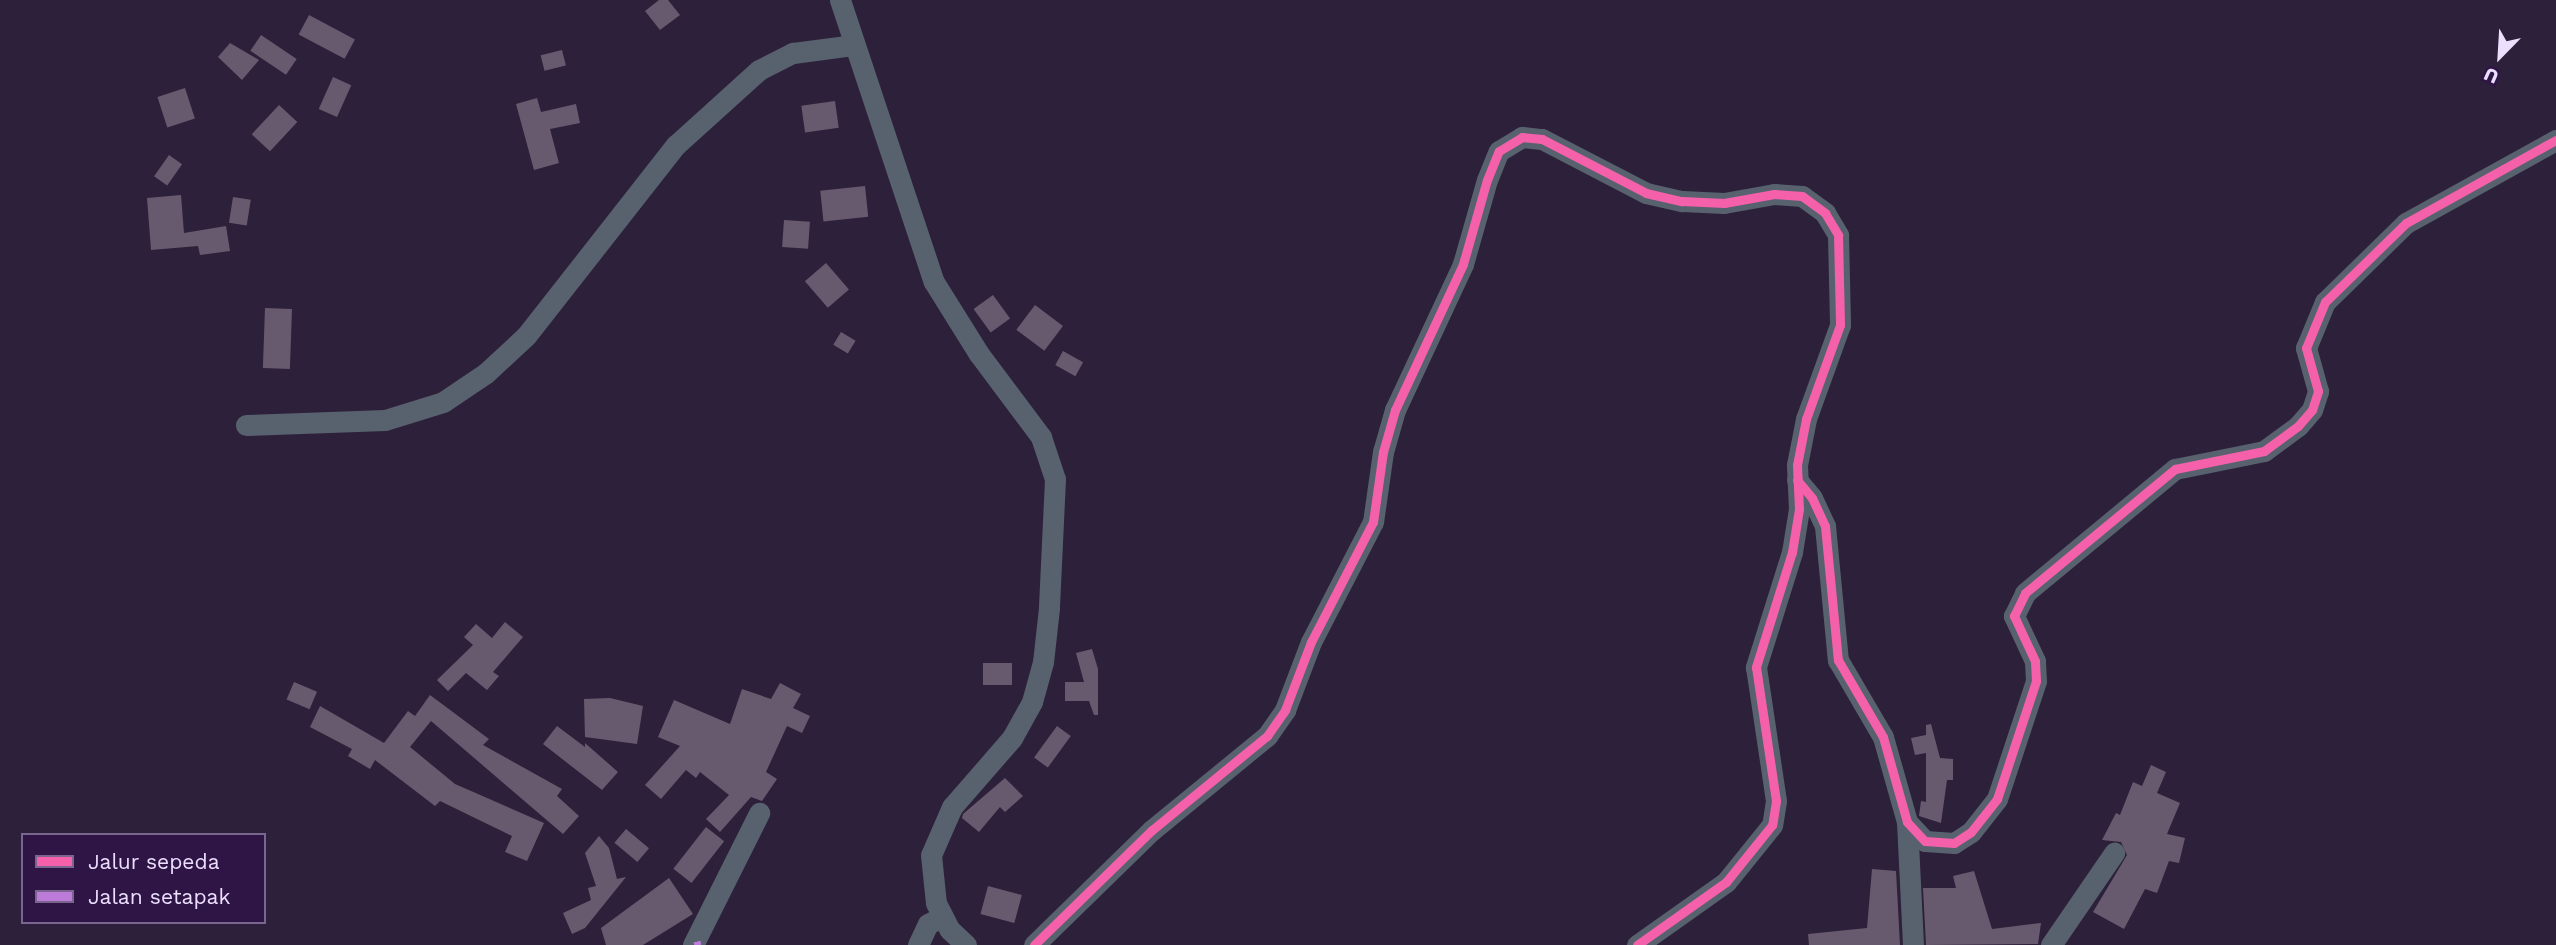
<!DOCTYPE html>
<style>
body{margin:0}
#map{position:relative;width:2556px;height:945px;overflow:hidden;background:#2d203a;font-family:"Work Sans",sans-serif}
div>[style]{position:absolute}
.building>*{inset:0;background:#685a6e;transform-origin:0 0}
.minor>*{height:21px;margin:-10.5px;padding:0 10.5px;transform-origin:10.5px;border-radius:10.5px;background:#58616e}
.quiet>*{height:7px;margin-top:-3.5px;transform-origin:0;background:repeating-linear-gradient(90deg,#bd7bd9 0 14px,transparent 0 21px)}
.cycleway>*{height:9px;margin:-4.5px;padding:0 4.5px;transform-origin:4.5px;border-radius:4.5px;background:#f560ab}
span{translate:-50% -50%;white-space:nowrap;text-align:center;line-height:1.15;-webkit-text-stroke:7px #2e1545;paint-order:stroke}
.legend{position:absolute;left:21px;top:833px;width:245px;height:91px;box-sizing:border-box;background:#2e1545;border:2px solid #7a658f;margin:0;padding:9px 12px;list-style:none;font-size:21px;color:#ecdefd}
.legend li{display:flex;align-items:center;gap:14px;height:35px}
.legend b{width:35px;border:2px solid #7a658f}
.north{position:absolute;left:2465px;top:21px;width:70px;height:70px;-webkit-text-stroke:5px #2e1545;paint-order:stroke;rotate:204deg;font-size:19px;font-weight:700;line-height:28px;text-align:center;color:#ecdefd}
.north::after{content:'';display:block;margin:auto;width:24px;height:32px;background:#ecdefd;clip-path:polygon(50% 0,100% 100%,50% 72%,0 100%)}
</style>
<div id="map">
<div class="building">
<i style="clip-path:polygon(659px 0,668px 0,680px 15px,660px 30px,645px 11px)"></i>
<i style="left:309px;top:15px;width:52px;height:22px;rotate:28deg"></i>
<i style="left:261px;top:35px;width:43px;height:19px;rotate:34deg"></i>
<i style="clip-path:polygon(230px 43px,259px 60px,242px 80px,218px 57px)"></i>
<i style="left:562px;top:50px;width:16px;height:22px;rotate:76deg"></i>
<i style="left:333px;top:77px;width:20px;height:35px;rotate:24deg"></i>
<i style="left:185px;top:88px;width:32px;height:29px;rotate:72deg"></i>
<i style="clip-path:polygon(537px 98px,541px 112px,576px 104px,580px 123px,550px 129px,559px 163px,534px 170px,516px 104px)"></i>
<i style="left:835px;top:101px;width:27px;height:34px;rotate:82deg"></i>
<i style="left:279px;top:105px;width:25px;height:40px;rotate:43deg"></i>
<i style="left:169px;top:155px;width:16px;height:26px;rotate:35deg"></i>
<i style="left:865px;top:186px;width:31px;height:45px;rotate:84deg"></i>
<i style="clip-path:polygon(181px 195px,184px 233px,226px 226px,230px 251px,200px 255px,198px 246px,151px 250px,147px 198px)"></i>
<i style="left:233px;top:197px;width:18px;height:26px;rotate:9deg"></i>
<i style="left:784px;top:220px;width:26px;height:27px;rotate:4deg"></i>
<i style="left:826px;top:263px;width:35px;height:28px;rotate:49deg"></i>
<i style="left:993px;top:295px;width:29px;height:24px;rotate:54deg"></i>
<i style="left:1035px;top:305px;width:35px;height:31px;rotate:37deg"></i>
<i style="left:265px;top:308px;width:27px;height:60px;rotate:2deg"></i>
<i style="left:841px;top:332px;width:17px;height:15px;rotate:31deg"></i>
<i style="left:1063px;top:351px;width:23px;height:16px;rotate:29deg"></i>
<i style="clip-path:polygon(505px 622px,523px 637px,493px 672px,499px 676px,487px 690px,466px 673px,448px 691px,437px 680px,473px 645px,464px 637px,476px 624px,492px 638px)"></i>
<i style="clip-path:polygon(1092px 649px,1098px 669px,1098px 715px,1094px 715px,1089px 701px,1065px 701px,1065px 682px,1084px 682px,1076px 653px)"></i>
<i style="left:983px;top:663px;width:29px;height:22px"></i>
<i style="left:294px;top:682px;width:25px;height:19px;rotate:23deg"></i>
<i style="clip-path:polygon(780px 683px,801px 694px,793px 708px,810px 716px,802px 733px,787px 726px,766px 772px,777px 779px,762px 801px,751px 797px,720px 832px,706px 819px,729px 795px,700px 772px,696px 778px,686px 770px,661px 799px,645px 785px,680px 746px,658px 737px,674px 700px,730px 724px,742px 689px,771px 699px)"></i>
<i style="clip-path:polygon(430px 695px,489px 739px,483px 745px,562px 789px,557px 796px,579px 816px,563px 834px,431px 721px,410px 747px,455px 784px,544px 823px,527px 861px,505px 852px,512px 836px,440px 801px,435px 806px,375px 760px,370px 769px,348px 756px,352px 749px,310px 727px,320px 706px,384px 743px,408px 711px,415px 716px)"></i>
<i style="clip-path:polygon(610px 698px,643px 706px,637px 744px,585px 737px,584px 699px)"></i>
<i style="clip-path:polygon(1931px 724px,1940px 758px,1953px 759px,1953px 780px,1947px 780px,1941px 823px,1919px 816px,1921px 801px,1926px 802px,1926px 753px,1915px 755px,1911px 738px,1926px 735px,1926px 725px)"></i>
<i style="clip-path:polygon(557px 726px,585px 747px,585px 743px,618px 772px,602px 790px,543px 744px)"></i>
<i style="left:1057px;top:726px;width:17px;height:39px;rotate:36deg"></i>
<i style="clip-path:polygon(2151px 765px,2166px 772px,2157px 793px,2180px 803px,2167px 834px,2185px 838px,2179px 863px,2169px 861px,2157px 893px,2145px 889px,2124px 929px,2093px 912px,2127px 855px,2121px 842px,2102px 840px,2116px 813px,2120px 815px,2133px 782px,2142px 786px)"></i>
<i style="clip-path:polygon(1005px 778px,1023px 796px,1005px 812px,1000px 807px,979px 832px,962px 818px,963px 814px)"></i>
<i style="left:706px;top:827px;width:23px;height:53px;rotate:38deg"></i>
<i style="left:626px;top:829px;width:30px;height:18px;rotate:40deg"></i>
<i style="clip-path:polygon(599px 836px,609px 848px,617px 879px,626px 877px,585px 928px,572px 934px,563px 913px,591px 900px,588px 888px,596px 886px,585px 853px)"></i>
<i style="clip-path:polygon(1872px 869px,1896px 871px,1900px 945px,1809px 945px,1808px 934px,1867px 928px)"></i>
<i style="clip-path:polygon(1974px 871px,1992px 929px,2041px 923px,2038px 944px,1926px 945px,1923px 888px,1956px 888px,1953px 876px)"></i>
<i style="clip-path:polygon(669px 878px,693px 914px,643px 945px,606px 945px,601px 928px)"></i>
<i style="left:988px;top:886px;width:35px;height:29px;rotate:15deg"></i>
</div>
<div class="minor">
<i style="left:840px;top:0;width:297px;rotate:71.6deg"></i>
<i style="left:934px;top:282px;width:85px;rotate:58deg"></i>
<i style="left:979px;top:354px;width:104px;rotate:53.2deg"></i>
<i style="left:1041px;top:437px;width:44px;rotate:71.6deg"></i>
<i style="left:1055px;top:479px;width:129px;rotate:92.7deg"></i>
<i style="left:1049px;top:608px;width:54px;rotate:96.3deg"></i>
<i style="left:1043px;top:662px;width:41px;rotate:105.4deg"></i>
<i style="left:1032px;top:702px;width:41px;rotate:119.1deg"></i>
<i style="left:1012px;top:738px;width:91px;rotate:131deg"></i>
<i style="left:952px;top:807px;width:52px;rotate:113.6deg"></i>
<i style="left:931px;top:855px;width:48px;rotate:84.1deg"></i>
<i style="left:936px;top:903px;width:30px;rotate:63deg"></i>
<i style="left:950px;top:930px;width:22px;rotate:43deg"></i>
<i style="left:246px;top:425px;width:139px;rotate:-2.1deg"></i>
<i style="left:385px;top:420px;width:61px;rotate:-17.2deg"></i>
<i style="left:443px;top:402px;width:52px;rotate:-34deg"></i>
<i style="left:486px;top:373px;width:54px;rotate:-42.8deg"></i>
<i style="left:526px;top:336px;width:243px;rotate:-51.9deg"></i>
<i style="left:676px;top:145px;width:112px;rotate:-42.1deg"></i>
<i style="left:759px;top:70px;width:38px;rotate:-27deg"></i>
<i style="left:793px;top:53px;width:62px;rotate:-7.5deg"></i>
<i style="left:1797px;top:480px;width:23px;rotate:50deg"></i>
<i style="left:1812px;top:498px;width:31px;rotate:65deg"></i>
<i style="left:1825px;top:526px;width:135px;rotate:84.5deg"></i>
<i style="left:1838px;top:660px;width:89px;rotate:59.7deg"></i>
<i style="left:1883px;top:737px;width:88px;rotate:74.2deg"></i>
<i style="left:1907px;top:822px;width:26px;rotate:47deg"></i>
<i style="left:1925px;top:841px;width:29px;rotate:4deg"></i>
<i style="left:1954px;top:843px;width:20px;rotate:-33deg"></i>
<i style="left:1971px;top:832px;width:42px;rotate:-51.8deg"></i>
<i style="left:1997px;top:799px;width:124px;rotate:-71.7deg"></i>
<i style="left:2036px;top:681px;width:20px;rotate:-93deg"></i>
<i style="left:2035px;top:661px;width:50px;rotate:-115deg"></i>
<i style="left:2014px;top:616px;width:25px;rotate:-64deg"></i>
<i style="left:2025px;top:593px;width:195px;rotate:-39.6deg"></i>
<i style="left:2175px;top:469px;width:91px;rotate:-11.4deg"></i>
<i style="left:2264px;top:451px;width:42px;rotate:-36.3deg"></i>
<i style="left:2298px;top:426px;width:21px;rotate:-49deg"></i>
<i style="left:2312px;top:410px;width:20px;rotate:-72deg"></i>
<i style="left:2318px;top:391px;width:45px;rotate:-105.6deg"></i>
<i style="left:2306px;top:348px;width:50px;rotate:-67.6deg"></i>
<i style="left:2325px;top:302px;width:113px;rotate:-44.3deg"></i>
<i style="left:2406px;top:223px;width:171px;rotate:-29deg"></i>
<i style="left:1907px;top:822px;width:123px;rotate:87.2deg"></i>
<i style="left:693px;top:945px;width:148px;rotate:-63.4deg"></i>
<i style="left:918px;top:945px;width:23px;rotate:-65deg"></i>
<i style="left:928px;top:924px;width:15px;rotate:-28deg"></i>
<i style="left:1034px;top:945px;width:165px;rotate:-44.3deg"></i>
<i style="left:1152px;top:830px;width:149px;rotate:-39.3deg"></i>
<i style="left:1267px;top:736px;width:32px;rotate:-55deg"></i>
<i style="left:1285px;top:710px;width:73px;rotate:-69.1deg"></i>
<i style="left:1311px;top:642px;width:135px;rotate:-62.7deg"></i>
<i style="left:1373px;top:522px;width:71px;rotate:-81.9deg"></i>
<i style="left:1383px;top:452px;width:44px;rotate:-74.1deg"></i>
<i style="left:1395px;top:410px;width:161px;rotate:-65deg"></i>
<i style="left:1463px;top:264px;width:87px;rotate:-74.1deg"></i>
<i style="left:1487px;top:180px;width:31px;rotate:-68deg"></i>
<i style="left:1499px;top:151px;width:27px;rotate:-31deg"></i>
<i style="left:1522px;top:137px;width:20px;rotate:6deg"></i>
<i style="left:1542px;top:139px;width:117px;rotate:27.4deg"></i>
<i style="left:1646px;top:193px;width:37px;rotate:13deg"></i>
<i style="left:1682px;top:201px;width:42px;rotate:2.7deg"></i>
<i style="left:1724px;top:203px;width:51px;rotate:-10.2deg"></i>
<i style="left:1774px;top:194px;width:28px;rotate:4deg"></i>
<i style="left:1802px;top:196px;width:29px;rotate:36deg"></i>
<i style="left:1825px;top:213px;width:26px;rotate:59deg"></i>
<i style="left:1838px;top:235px;width:90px;rotate:88.7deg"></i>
<i style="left:1840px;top:325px;width:100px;rotate:109.9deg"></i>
<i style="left:1806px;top:419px;width:47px;rotate:101.1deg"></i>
<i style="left:1797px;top:465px;width:44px;rotate:87.4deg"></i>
<i style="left:1799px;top:509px;width:44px;rotate:99.2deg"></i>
<i style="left:1792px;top:552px;width:121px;rotate:107.4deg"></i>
<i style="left:1756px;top:667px;width:135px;rotate:81.5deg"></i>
<i style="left:1776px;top:801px;width:24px;rotate:99deg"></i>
<i style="left:1772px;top:825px;width:73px;rotate:128.9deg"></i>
<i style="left:1726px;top:882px;width:109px;rotate:144.7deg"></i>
<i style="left:2051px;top:945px;width:112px;rotate:-55.6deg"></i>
</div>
<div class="quiet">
<i style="left:697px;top:941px;width:4px;rotate:76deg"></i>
</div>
<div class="cycleway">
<i style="left:1797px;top:480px;width:23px;rotate:50deg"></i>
<i style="left:1812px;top:498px;width:31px;rotate:65deg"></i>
<i style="left:1825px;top:526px;width:135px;rotate:84.5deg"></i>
<i style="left:1838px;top:660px;width:89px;rotate:59.7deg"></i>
<i style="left:1883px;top:737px;width:88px;rotate:74.2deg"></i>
<i style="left:1907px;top:822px;width:26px;rotate:47deg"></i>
<i style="left:1925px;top:841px;width:29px;rotate:4deg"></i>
<i style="left:1954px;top:843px;width:20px;rotate:-33deg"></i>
<i style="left:1971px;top:832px;width:42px;rotate:-51.8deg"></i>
<i style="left:1997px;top:799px;width:124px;rotate:-71.7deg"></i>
<i style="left:2036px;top:681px;width:20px;rotate:-93deg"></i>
<i style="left:2035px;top:661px;width:50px;rotate:-115deg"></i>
<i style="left:2014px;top:616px;width:25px;rotate:-64deg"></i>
<i style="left:2025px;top:593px;width:195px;rotate:-39.6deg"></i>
<i style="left:2175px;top:469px;width:91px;rotate:-11.4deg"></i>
<i style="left:2264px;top:451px;width:42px;rotate:-36.3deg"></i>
<i style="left:2298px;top:426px;width:21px;rotate:-49deg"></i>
<i style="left:2312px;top:410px;width:20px;rotate:-72deg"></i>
<i style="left:2318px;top:391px;width:45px;rotate:-105.6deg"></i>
<i style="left:2306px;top:348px;width:50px;rotate:-67.6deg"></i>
<i style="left:2325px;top:302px;width:113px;rotate:-44.3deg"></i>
<i style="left:2406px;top:223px;width:171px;rotate:-29deg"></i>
<i style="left:1034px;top:945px;width:165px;rotate:-44.3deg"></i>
<i style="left:1152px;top:830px;width:149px;rotate:-39.3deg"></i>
<i style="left:1267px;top:736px;width:32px;rotate:-55deg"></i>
<i style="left:1285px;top:710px;width:73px;rotate:-69.1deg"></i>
<i style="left:1311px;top:642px;width:135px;rotate:-62.7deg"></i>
<i style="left:1373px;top:522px;width:71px;rotate:-81.9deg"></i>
<i style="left:1383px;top:452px;width:44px;rotate:-74.1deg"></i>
<i style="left:1395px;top:410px;width:161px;rotate:-65deg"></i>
<i style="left:1463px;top:264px;width:87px;rotate:-74.1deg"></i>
<i style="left:1487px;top:180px;width:31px;rotate:-68deg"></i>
<i style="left:1499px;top:151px;width:27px;rotate:-31deg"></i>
<i style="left:1522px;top:137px;width:20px;rotate:6deg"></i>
<i style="left:1542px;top:139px;width:117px;rotate:27.4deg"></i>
<i style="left:1646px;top:193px;width:37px;rotate:13deg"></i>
<i style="left:1682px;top:201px;width:42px;rotate:2.7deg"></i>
<i style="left:1724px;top:203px;width:51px;rotate:-10.2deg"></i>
<i style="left:1774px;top:194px;width:28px;rotate:4deg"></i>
<i style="left:1802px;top:196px;width:29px;rotate:36deg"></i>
<i style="left:1825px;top:213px;width:26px;rotate:59deg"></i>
<i style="left:1838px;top:235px;width:90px;rotate:88.7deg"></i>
<i style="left:1840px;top:325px;width:100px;rotate:109.9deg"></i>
<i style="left:1806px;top:419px;width:47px;rotate:101.1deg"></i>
<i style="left:1797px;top:465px;width:44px;rotate:87.4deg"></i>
<i style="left:1799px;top:509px;width:44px;rotate:99.2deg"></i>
<i style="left:1792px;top:552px;width:121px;rotate:107.4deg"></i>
<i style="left:1756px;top:667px;width:135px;rotate:81.5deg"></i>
<i style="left:1776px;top:801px;width:24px;rotate:99deg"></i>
<i style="left:1772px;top:825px;width:73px;rotate:128.9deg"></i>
<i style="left:1726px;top:882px;width:109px;rotate:144.7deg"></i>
</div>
<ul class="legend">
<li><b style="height:9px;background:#f560ab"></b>Jalur sepeda</li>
<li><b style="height:9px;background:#bd7bd9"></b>Jalan setapak</li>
</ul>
<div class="north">U</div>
</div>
